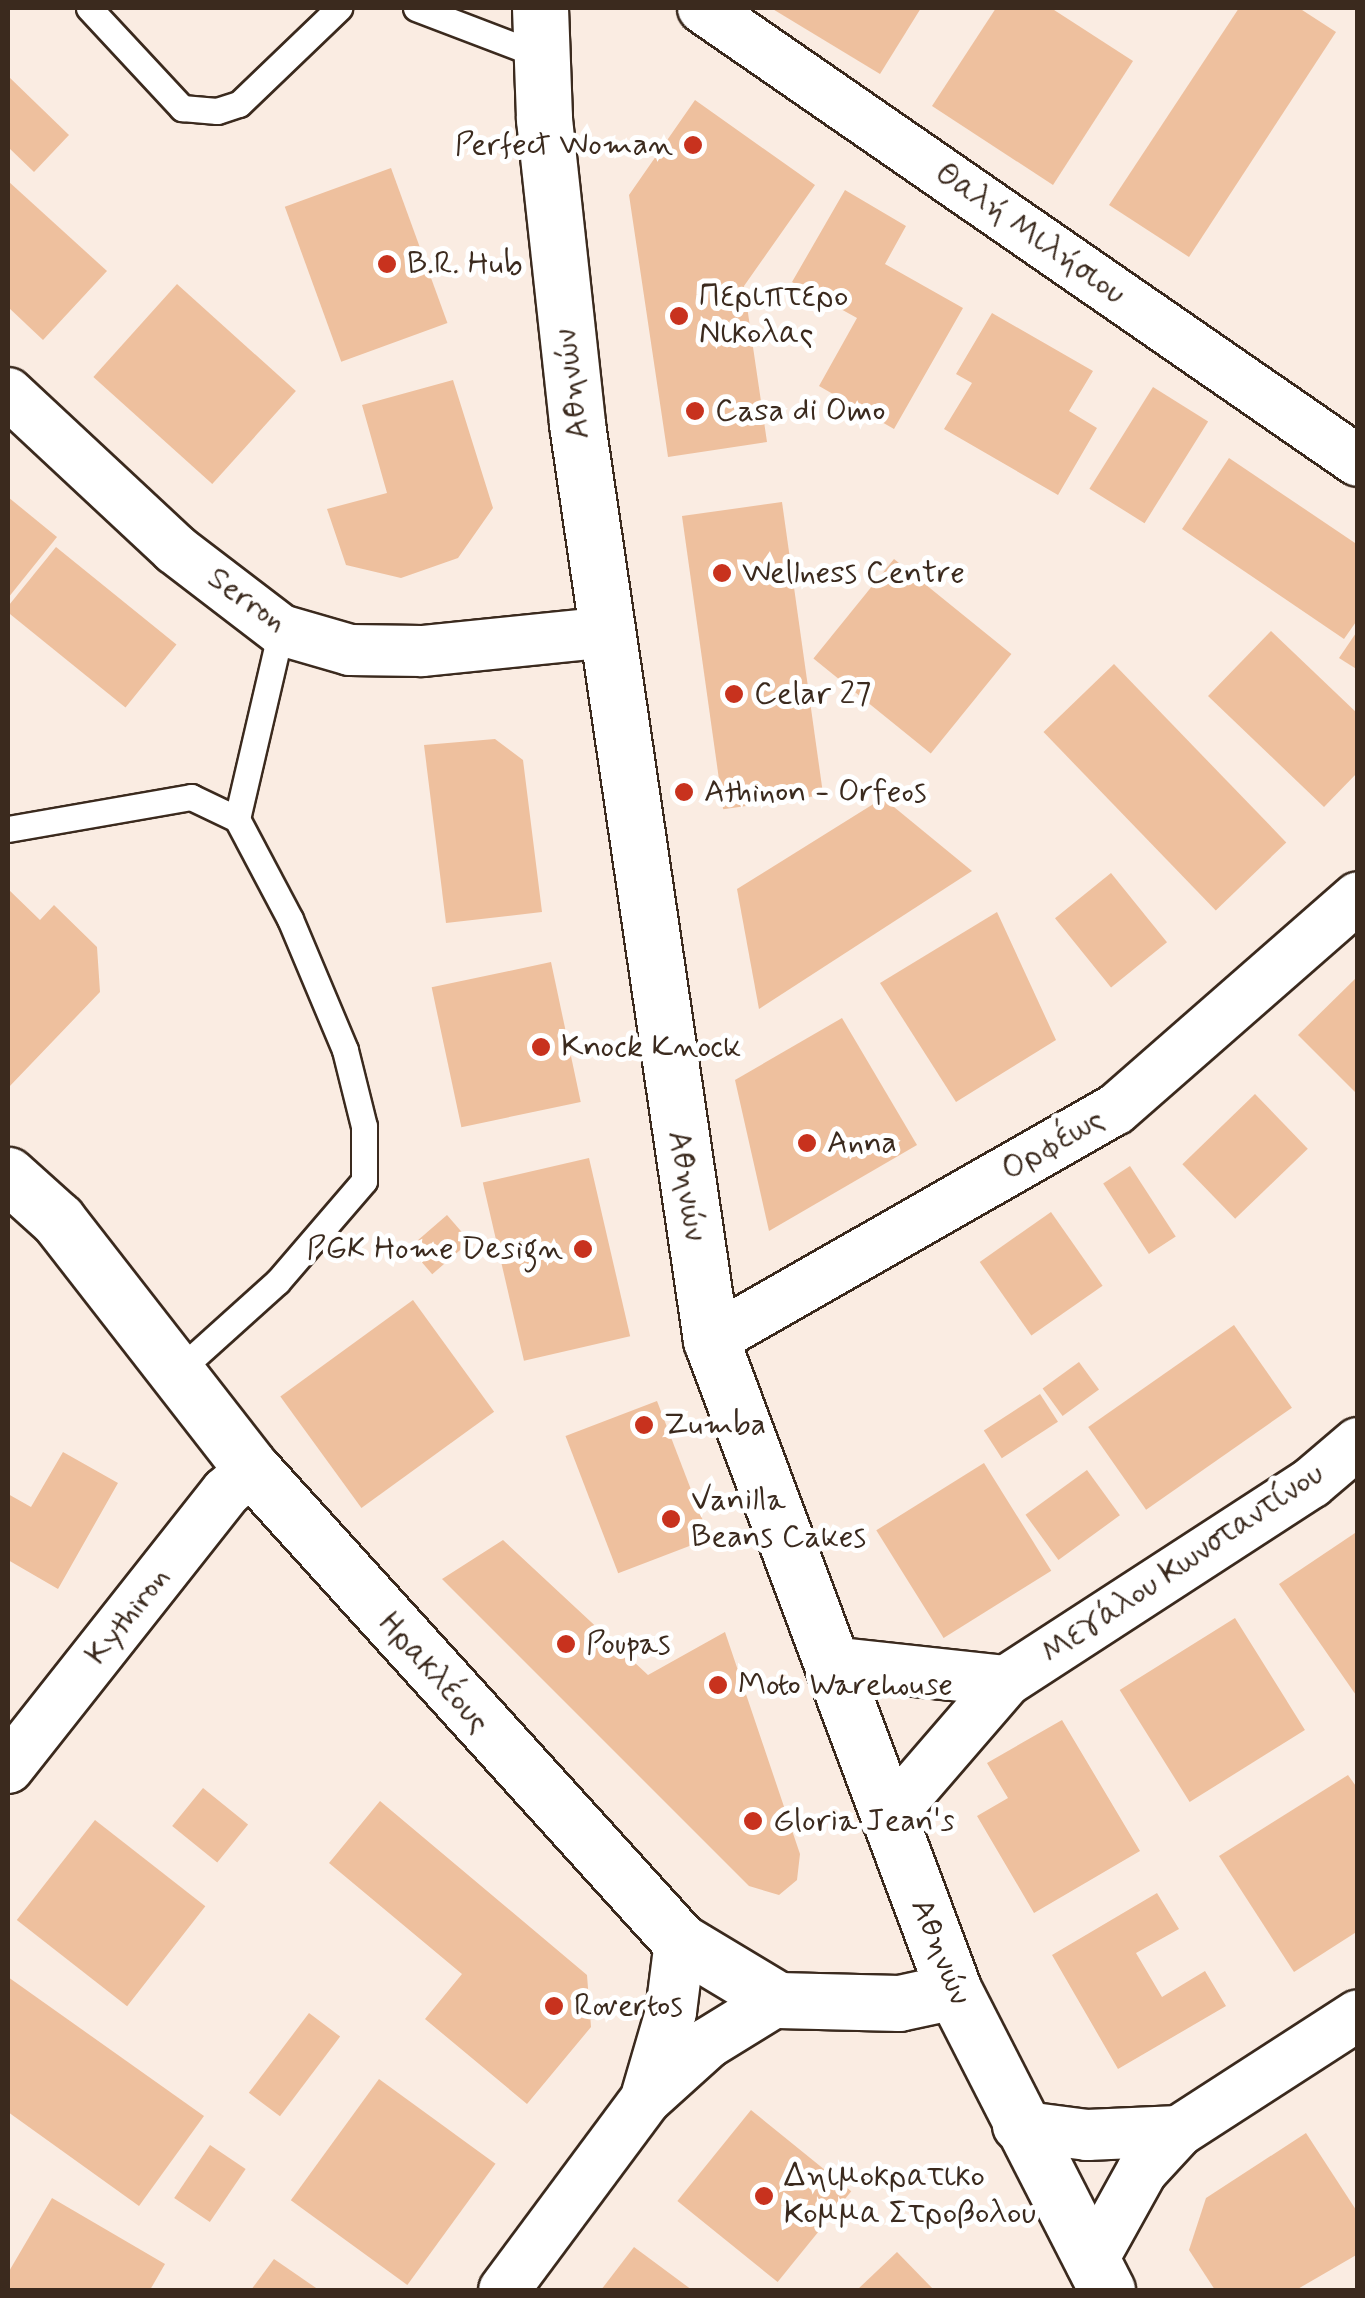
<!DOCTYPE html>
<meta charset="utf-8">
<style>
body{margin:0}
#map{position:relative;width:1365px;height:2298px;overflow:hidden;background:#faece2;font-family:Mynerve,sans-serif}
div>[style]{position:absolute}
.building>*{inset:0;background:#eec09e;transform-origin:0 0}
.roads{filter:drop-shadow(2px 0 #3b2a1e) drop-shadow(-2px 0 #3b2a1e) drop-shadow(0 2px #3b2a1e) drop-shadow(0 -2px #3b2a1e)}
.lane>*{height:25px;margin:-12.5px;padding:0 12.5px;transform-origin:12.5px;border-radius:12.5px;background:#fff}
.street>*{height:50px;margin:-25px;padding:0 25px;transform-origin:25px;border-radius:25px;background:#fff}
.secondary>*{height:55px;margin:-27.5px;padding:0 27.5px;transform-origin:27.5px;border-radius:27.5px;background:#fff}
.dots>*{width:28px;height:28px;translate:-50% -50%;box-sizing:border-box;border:5px solid #fff;border-radius:50%}
span{translate:-50% -50%;white-space:nowrap;text-align:center;line-height:1.15;-webkit-text-stroke:10px #fff;paint-order:stroke}
.poi-label{font-size:32px;color:#3b2a1e}
.right{translate:-100% -50%;text-align:right}
.left{translate:0 -50%;text-align:left}
.street-label{font-size:32px;color:#3b2a1e}
.frame{position:absolute;inset:0;border:10px solid #3b2a1e;pointer-events:none}
</style>
<div id="map">
<div class="building">
<i style="clip-path:polygon(771px 8px,921px 8px,880px 74px)"></i>
<i style="clip-path:polygon(996px 8px,1051px 8px,1133px 61px,1053px 185px,932px 106px)"></i>
<i style="clip-path:polygon(1239px 8px,1299px 8px,1336px 32px,1189px 257px,1109px 205px)"></i>
<i style="clip-path:polygon(8px 76px,69px 135px,34px 172px,8px 147px)"></i>
<i style="clip-path:polygon(695px 100px,815px 185px,744px 286px,767px 442px,668px 457px,629px 195px)"></i>
<i style="left:391px;top:168px;width:165px;height:113px;rotate:70deg"></i>
<i style="clip-path:polygon(8px 181px,107px 271px,43px 340px,8px 307px)"></i>
<i style="clip-path:polygon(845px 190px,906px 226px,885px 264px,963px 308px,894px 429px,819px 386px,857px 318px,792px 282px)"></i>
<i style="left:177px;top:284px;width:160px;height:125px;rotate:42deg"></i>
<i style="clip-path:polygon(992px 313px,1093px 371px,1069px 411px,1097px 428px,1058px 495px,944px 429px,972px 383px,956px 374px)"></i>
<i style="clip-path:polygon(453px 380px,493px 508px,458px 558px,401px 578px,346px 565px,327px 509px,387px 493px,362px 405px)"></i>
<i style="left:1153px;top:387px;width:65px;height:120px;rotate:32deg"></i>
<i style="clip-path:polygon(1229px 458px,1358px 545px,1358px 619px,1344px 639px,1182px 529px)"></i>
<i style="clip-path:polygon(8px 497px,57px 537px,8px 598px)"></i>
<i style="left:782px;top:502px;width:296px;height:101px;rotate:82deg"></i>
<i style="left:56px;top:547px;width:155px;height:81px;rotate:39deg"></i>
<i style="left:894px;top:559px;width:151px;height:128px;rotate:39deg"></i>
<i style="clip-path:polygon(1358px 630px,1358px 670px,1339px 658px)"></i>
<i style="clip-path:polygon(1271px 631px,1358px 714px,1358px 772px,1324px 807px,1208px 696px)"></i>
<i style="left:1114px;top:664px;width:248px;height:98px;rotate:46deg"></i>
<i style="clip-path:polygon(495px 739px,523px 760px,542px 912px,446px 923px,424px 745px)"></i>
<i style="clip-path:polygon(883px 798px,972px 871px,759px 1009px,737px 889px)"></i>
<i style="left:1111px;top:873px;width:89px;height:72px;rotate:51deg"></i>
<i style="clip-path:polygon(8px 889px,40px 920px,54px 905px,97px 947px,100px 992px,8px 1088px)"></i>
<i style="clip-path:polygon(997px 912px,1056px 1040px,956px 1102px,880px 983px)"></i>
<i style="left:551px;top:962px;width:143px;height:122px;rotate:78deg"></i>
<i style="clip-path:polygon(1358px 976px,1358px 1095px,1298px 1035px)"></i>
<i style="clip-path:polygon(842px 1018px,917px 1145px,769px 1231px,735px 1080px)"></i>
<i style="left:1255px;top:1094px;width:76px;height:101px;rotate:46deg"></i>
<i style="left:589px;top:1158px;width:183px;height:109px;rotate:77deg"></i>
<i style="left:1130px;top:1166px;width:84px;height:32px;rotate:57deg"></i>
<i style="left:1051px;top:1212px;width:90px;height:87px;rotate:55deg"></i>
<i style="left:447px;top:1215px;width:35px;height:50px;rotate:49deg"></i>
<i style="left:413px;top:1300px;width:138px;height:164px;rotate:54deg"></i>
<i style="left:1234px;top:1325px;width:101px;height:178px;rotate:55deg"></i>
<i style="left:1079px;top:1362px;width:34px;height:45px;rotate:54deg"></i>
<i style="left:1040px;top:1394px;width:33px;height:67px;rotate:57deg"></i>
<i style="left:657px;top:1401px;width:147px;height:98px;rotate:69deg"></i>
<i style="clip-path:polygon(63px 1452px,118px 1483px,58px 1589px,8px 1560px,8px 1494px,31px 1507px)"></i>
<i style="left:984px;top:1463px;width:127px;height:127px;rotate:58deg"></i>
<i style="left:1087px;top:1470px;width:56px;height:76px;rotate:54deg"></i>
<i style="clip-path:polygon(1358px 1531px,1358px 1698px,1279px 1584px)"></i>
<i style="clip-path:polygon(503px 1540px,648px 1675px,725px 1632px,800px 1854px,797px 1880px,779px 1895px,749px 1886px,442px 1579px)"></i>
<i style="left:1235px;top:1618px;width:132px;height:136px;rotate:58deg"></i>
<i style="clip-path:polygon(1062px 1720px,1140px 1851px,1034px 1913px,977px 1816px,1008px 1798px,987px 1763px)"></i>
<i style="clip-path:polygon(1348px 1775px,1358px 1789px,1358px 1931px,1294px 1972px,1219px 1856px)"></i>
<i style="left:203px;top:1788px;width:58px;height:49px;rotate:39deg"></i>
<i style="clip-path:polygon(380px 1801px,587px 1975px,591px 2027px,527px 2104px,425px 2019px,462px 1974px,329px 1863px)"></i>
<i style="left:95px;top:1820px;width:140px;height:127px;rotate:38deg"></i>
<i style="clip-path:polygon(1157px 1893px,1179px 1929px,1136px 1953px,1162px 1997px,1205px 1971px,1226px 2006px,1118px 2069px,1052px 1955px)"></i>
<i style="clip-path:polygon(8px 1977px,204px 2116px,139px 2206px,8px 2112px)"></i>
<i style="left:309px;top:2013px;width:39px;height:100px;rotate:37deg"></i>
<i style="left:379px;top:2079px;width:144px;height:150px;rotate:36deg"></i>
<i style="left:751px;top:2110px;width:129px;height:117px;rotate:39deg"></i>
<i style="clip-path:polygon(1306px 2133px,1358px 2213px,1358px 2254px,1296px 2290px,1215px 2290px,1189px 2250px,1206px 2198px)"></i>
<i style="left:210px;top:2145px;width:43px;height:64px;rotate:34deg"></i>
<i style="clip-path:polygon(52px 2198px,165px 2264px,150px 2290px,8px 2290px,8px 2273px)"></i>
<i style="clip-path:polygon(634px 2247px,692px 2290px,601px 2290px)"></i>
<i style="clip-path:polygon(897px 2252px,934px 2290px,857px 2290px)"></i>
<i style="clip-path:polygon(274px 2259px,319px 2290px,251px 2290px)"></i>
</div>
<div class="roads">
<div class="lane">
<i style="left:89px;top:8px;width:137px;rotate:47.1deg"></i>
<i style="left:182px;top:108px;width:35px;rotate:5deg"></i>
<i style="left:217px;top:111px;width:23px;rotate:-18deg"></i>
<i style="left:239px;top:104px;width:139px;rotate:-43.8deg"></i>
<i style="left:416px;top:8px;width:135px;rotate:20.9deg"></i>
<i style="left:237px;top:819px;width:194px;rotate:-76.9deg"></i>
<i style="left:8px;top:829px;width:186px;rotate:-9.9deg"></i>
<i style="left:191px;top:797px;width:51px;rotate:25.6deg"></i>
<i style="left:237px;top:819px;width:113px;rotate:62.1deg"></i>
<i style="left:290px;top:919px;width:142px;rotate:67.2deg"></i>
<i style="left:345px;top:1050px;width:78px;rotate:76deg"></i>
<i style="left:364px;top:1126px;width:55px;rotate:90deg"></i>
<i style="left:364px;top:1181px;width:133px;rotate:130.7deg"></i>
<i style="left:277px;top:1282px;width:136px;rotate:138deg"></i>
</div>
<div class="street">
<i style="left:703px;top:8px;width:796px;rotate:34.67deg"></i>
<i style="left:8px;top:393px;width:229px;rotate:43deg"></i>
<i style="left:175px;top:549px;width:133px;rotate:37.4deg"></i>
<i style="left:281px;top:630px;width:72px;rotate:16.2deg"></i>
<i style="left:350px;top:650px;width:72px;rotate:0.8deg"></i>
<i style="left:422px;top:651px;width:189px;rotate:-5.8deg"></i>
<i style="left:711px;top:1340px;width:465px;rotate:-29.7deg"></i>
<i style="left:1115px;top:1110px;width:323px;rotate:-41.2deg"></i>
<i style="left:831px;top:1662px;width:176px;rotate:6.2deg"></i>
<i style="left:8px;top:1768px;width:352px;rotate:-51.7deg"></i>
<i style="left:226px;top:1492px;width:35px;rotate:-41deg"></i>
<i style="left:887px;top:1819px;width:182px;rotate:-49.2deg"></i>
<i style="left:1006px;top:1681px;width:364px;rotate:-33deg"></i>
<i style="left:1311px;top:1483px;width:62px;rotate:-40.4deg"></i>
<i style="left:647px;top:2094px;width:85px;rotate:-73.7deg"></i>
<i style="left:671px;top:2012px;width:72px;rotate:-82.8deg"></i>
<i style="left:1018px;top:2126px;width:70px;rotate:7.4deg"></i>
<i style="left:1087px;top:2135px;width:92px;rotate:-2.5deg"></i>
<i style="left:1091px;top:2263px;width:105px;rotate:-61deg"></i>
<i style="left:1142px;top:2171px;width:54px;rotate:-47.2deg"></i>
<i style="left:1179px;top:2131px;width:213px;rotate:-32.9deg"></i>
<i style="left:504px;top:2290px;width:238px;rotate:-53.4deg"></i>
<i style="left:646px;top:2099px;width:84px;rotate:-42.1deg"></i>
<i style="left:708px;top:2043px;width:82px;rotate:-31.6deg"></i>
</div>
<div class="secondary">
<i style="left:540px;top:8px;width:111px;rotate:87.9deg"></i>
<i style="left:544px;top:119px;width:307px;rotate:83.8deg"></i>
<i style="left:577px;top:424px;width:926px;rotate:81.68deg"></i>
<i style="left:711px;top:1340px;width:695px;rotate:69.53deg"></i>
<i style="left:954px;top:1991px;width:336px;rotate:62.9deg"></i>
<i style="left:8px;top:1175px;width:67px;rotate:42deg"></i>
<i style="left:58px;top:1220px;width:316px;rotate:52.1deg"></i>
<i style="left:252px;top:1469px;width:637px;rotate:47.8deg"></i>
<i style="left:680px;top:1941px;width:114px;rotate:31deg"></i>
<i style="left:778px;top:2000px;width:121px;rotate:1.4deg"></i>
<i style="left:899px;top:2003px;width:56px;rotate:-12.3deg"></i>
</div>
</div>
<div class="dots">
<i style="left:693px;top:145px;background:#c8321e"></i>
<i style="left:387px;top:264px;background:#c8321e"></i>
<i style="left:679px;top:316px;background:#c8321e"></i>
<i style="left:695px;top:411px;background:#c8321e"></i>
<i style="left:722px;top:573px;background:#c8321e"></i>
<i style="left:734px;top:694px;background:#c8321e"></i>
<i style="left:684px;top:792px;background:#c8321e"></i>
<i style="left:541px;top:1047px;background:#c8321e"></i>
<i style="left:807px;top:1143px;background:#c8321e"></i>
<i style="left:583px;top:1249px;background:#c8321e"></i>
<i style="left:644px;top:1425px;background:#c8321e"></i>
<i style="left:671px;top:1519px;background:#c8321e"></i>
<i style="left:566px;top:1644px;background:#c8321e"></i>
<i style="left:718px;top:1685px;background:#c8321e"></i>
<i style="left:753px;top:1821px;background:#c8321e"></i>
<i style="left:554px;top:2006px;background:#c8321e"></i>
<i style="left:764px;top:2196px;background:#c8321e"></i>
</div>
<div class="poi-label">
<span class="right" style="left:673px;top:145px">Perfect Woman</span>
<span class="left" style="left:407px;top:264px">B.R. Hub</span>
<span class="left" style="left:699px;top:316px">Περιπτερο<br>Νικολας</span>
<span class="left" style="left:715px;top:411px">Casa di Omo</span>
<span class="left" style="left:742px;top:573px">Wellness Centre</span>
<span class="left" style="left:754px;top:694px">Celar 27</span>
<span class="left" style="left:704px;top:792px">Athinon - Orfeos</span>
<span class="left" style="left:561px;top:1047px">Knock Knock</span>
<span class="left" style="left:827px;top:1143px">Anna</span>
<span class="right" style="left:563px;top:1249px">PGK Home Design</span>
<span class="left" style="left:664px;top:1425px">Zumba</span>
<span class="left" style="left:691px;top:1519px">Vanilla<br>Beans Cakes</span>
<span class="left" style="left:586px;top:1644px">Poupas</span>
<span class="left" style="left:738px;top:1685px">Moto Warehouse</span>
<span class="left" style="left:773px;top:1821px">Gloria Jean's</span>
<span class="left" style="left:574px;top:2006px">Rovertos</span>
<span class="left" style="left:784px;top:2196px">Δηιμοκρατικο<br>Κομμα Στροβολου</span>
</div>
<div class="street-label">
<span style="left:1030px;top:234px;rotate:35deg">Θαλή Μιλήσιου</span>
<span style="left:573px;top:384px;rotate:-97deg">Αθηνών</span>
<span style="left:247px;top:600px;rotate:35deg">Serron</span>
<span style="left:1053px;top:1145px;rotate:-30deg">Ορφέως</span>
<span style="left:686px;top:1186px;rotate:81deg">Αθηνών</span>
<span style="left:1183px;top:1564px;rotate:-34deg">Μεγάλου Κωνσταντίνου</span>
<span style="left:128px;top:1616px;rotate:-52deg">Kythiron</span>
<span style="left:433px;top:1673px;rotate:48deg">Ηρακλέους</span>
<span style="left:940px;top:1952px;rotate:68deg">Αθηνών</span>
</div>
<div class="frame"></div>
</div>
